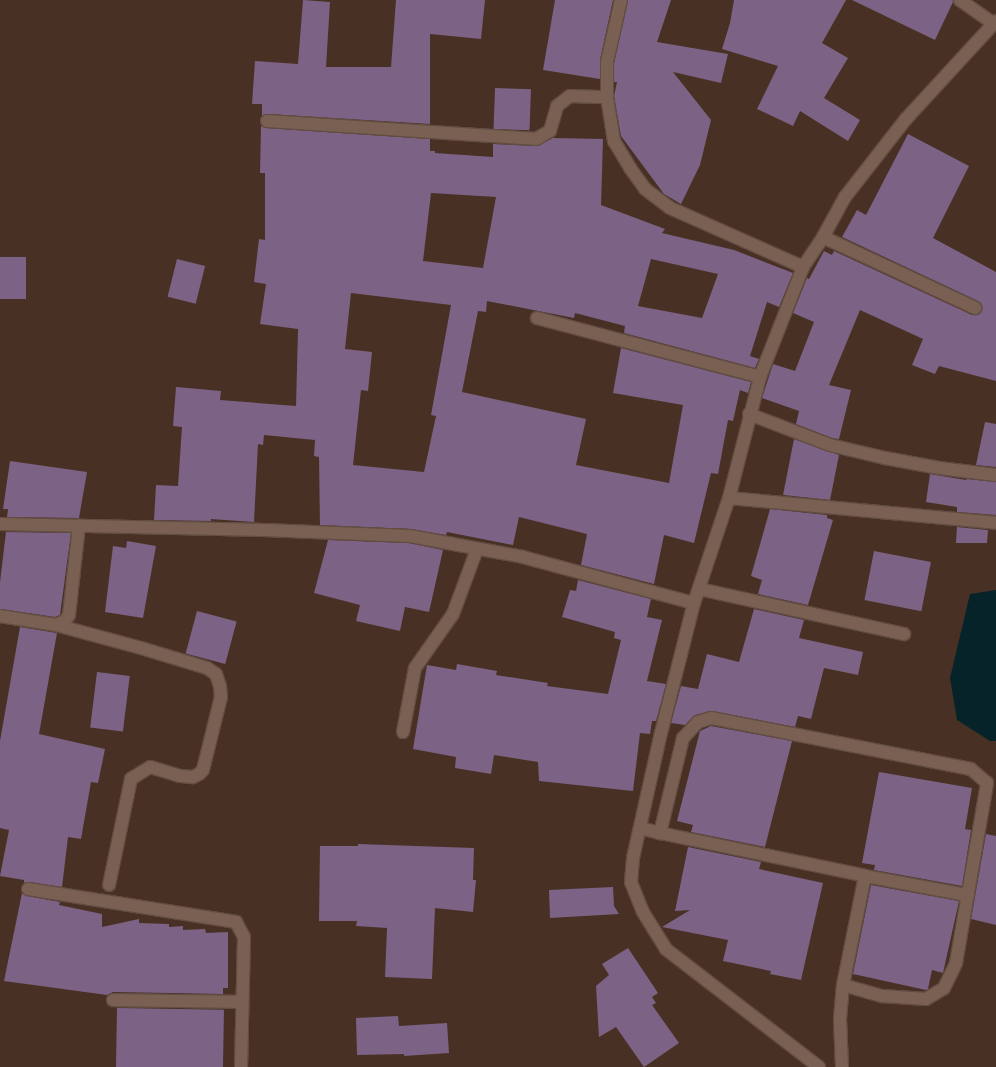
<!DOCTYPE html>
<style>
body{margin:0}
#map{position:relative;width:996px;height:1067px;overflow:hidden;background:#483124;font-family:Lora,serif}
div>[style]{position:absolute}
.water>*{inset:0;background:#07232a}
.building>*{inset:0;background:#7c6284;transform-origin:0 0}
.roads{filter:drop-shadow(1px 0 #624d43) drop-shadow(-1px 0 #624d43) drop-shadow(0 1px #624d43) drop-shadow(0 -1px #624d43)}
.lane>*{height:12px;margin:-6px;padding:0 6px;transform-origin:6px;border-radius:6px;background:#7a6052}
.street>*{height:12px;margin:-6px;padding:0 6px;transform-origin:6px;border-radius:6px;background:#7a6052}
span{translate:-50% -50%;white-space:nowrap;text-align:center;line-height:1.15;-webkit-text-stroke:3px #3e271a;paint-order:stroke}
</style>
<div id="map">
<div class="water">
<i style="clip-path:polygon(996px 590px,996px 741px,990px 741px,957px 720px,950px 678px,970px 594px)"></i>
</div>
<div class="building">
<i style="clip-path:polygon(303px 0,330px 2px,326px 67px,391px 67px,396px 0,485px 0,481px 39px,430px 34px,430px 124px,268px 114px,262px 116px,262px 104px,252px 104px,255px 61px,298px 64px)"></i>
<i style="clip-path:polygon(555px 0,613px 0,600px 60px,600px 79px,543px 70px)"></i>
<i style="clip-path:polygon(628px 0,671px 0,657px 42px,728px 54px,721px 83px,673px 72px,711px 120px,700px 165px,681px 204px,664px 194px,621px 136px,614px 96px,617px 82px,614px 82px,614px 63px)"></i>
<i style="clip-path:polygon(734px 0,846px 0,822px 43px,848px 58px,824px 98px,860px 120px,848px 141px,800px 111px,793px 126px,757px 109px,778px 66px,722px 49px,730px 23px)"></i>
<i style="clip-path:polygon(852px 0,953px 0,953px 2px,935px 40px)"></i>
<i style="left:495px;top:88px;width:36px;height:41px;rotate:2deg"></i>
<i style="clip-path:polygon(evenodd,261px 126px,266px 128px,430px 139px,430px 151px,435px 151px,435px 153px,493px 157px,493px 144px,536px 146px,553px 138px,603px 139px,601px 205px,665px 229px,662px 233px,734px 250px,793px 273px,779px 307px,767px 302px,750px 356px,759px 359px,755px 368px,624px 333px,625px 326px,575px 313px,574px 318px,487px 301px,486px 312px,478px 311px,462px 392px,586px 419px,576px 465px,669px 483px,683px 405px,613px 393px,621px 348px,751px 382px,748px 393px,740px 390px,733px 421px,728px 420px,718px 474px,711px 473px,694px 543px,664px 535px,654px 584px,581px 565px,587px 534px,519px 517px,513px 545px,447px 532px,446px 535px,410px 529px,320px 525px,319px 457px,314px 456px,315px 440px,264px 435px,263px 445px,258px 444px,254px 522px,211px 519px,211px 521px,154px 520px,156px 485px,178px 486px,182px 427px,173px 426px,176px 387px,221px 391px,220px 400px,296px 406px,298px 329px,260px 324px,266px 284px,254px 282px,259px 239px,265px 240px,265px 173px,260px 173px,261px 126px,431px 193px,496px 197px,483px 268px,423px 261px,431px 193px,261px 126px,651px 259px,718px 274px,702px 318px,638px 306px,651px 259px,261px 126px,351px 293px,451px 305px,431px 415px,436px 416px,424px 472px,353px 465px,361px 390px,368px 391px,372px 352px,345px 349px,351px 293px)"></i>
<i style="clip-path:polygon(908px 134px,969px 166px,933px 238px,996px 272px,996px 381px,939px 366px,935px 374px,912px 365px,923px 339px,860px 310px,829px 385px,851px 390px,839px 439px,832px 438px,796px 424px,799px 411px,762px 398px,773px 364px,795px 371px,814px 322px,793px 313px,807px 278px,809px 279px,824px 251px,832px 255px,834px 251px,972px 315px,979px 314px,982px 311px,981px 304px,978px 301px,842px 237px,857px 210px,866px 215px)"></i>
<i style="left:0;top:257px;width:26px;height:42px"></i>
<i style="left:177px;top:259px;width:29px;height:39px;rotate:14deg"></i>
<i style="clip-path:polygon(985px 422px,996px 424px,996px 467px,976px 465px)"></i>
<i style="clip-path:polygon(794px 439px,839px 455px,830px 500px,783px 495px)"></i>
<i style="clip-path:polygon(10px 461px,87px 472px,79px 518px,7px 517px,8px 509px,3px 509px)"></i>
<i style="clip-path:polygon(930px 474px,966px 480px,967px 479px,996px 482px,996px 515px,957px 512px,957px 507px,926px 502px)"></i>
<i style="clip-path:polygon(770px 509px,827px 515px,827px 518px,833px 520px,808px 605px,758px 594px,762px 580px,751px 576px)"></i>
<i style="clip-path:polygon(957px 527px,988px 530px,987px 543px,956px 543px)"></i>
<i style="clip-path:polygon(6px 532px,71px 533px,60px 615px,55px 617px,0 609px,0 582px)"></i>
<i style="clip-path:polygon(328px 540px,409px 543px,443px 550px,429px 612px,405px 607px,400px 631px,356px 621px,360px 605px,314px 593px)"></i>
<i style="clip-path:polygon(127px 541px,156px 546px,143px 618px,105px 612px,113px 546px,126px 548px)"></i>
<i style="left:874px;top:551px;width:58px;height:50px;rotate:11deg"></i>
<i style="clip-path:polygon(578px 580px,651px 599px,647px 617px,662px 620px,647px 681px,666px 684px,656px 721px,652px 721px,650px 734px,640px 733px,633px 791px,539px 781px,538px 762px,494px 755px,491px 774px,455px 768px,456px 757px,413px 749px,427px 665px,456px 670px,457px 664px,497px 671px,496px 675px,548px 683px,547px 686px,608px 694px,621px 640px,614px 638px,615px 632px,562px 617px,570px 590px,576px 591px)"></i>
<i style="clip-path:polygon(754px 609px,804px 620px,799px 638px,863px 652px,858px 675px,824px 668px,811px 719px,798px 716px,795px 727px,712px 711px,695px 715px,685px 725px,671px 723px,681px 686px,698px 689px,707px 654px,739px 662px)"></i>
<i style="left:197px;top:611px;width:41px;height:44px;rotate:15deg"></i>
<i style="clip-path:polygon(20px 627px,57px 633px,39px 734px,105px 749px,98px 783px,91px 782px,81px 839px,68px 837px,62px 887px,29px 882px,24px 883px,24px 880px,0 876px,9px 830px,0 828px,0 741px)"></i>
<i style="left:97px;top:672px;width:33px;height:56px;rotate:7deg"></i>
<i style="clip-path:polygon(711px 726px,792px 741px,765px 847px,691px 832px,693px 825px,677px 821px,700px 731px)"></i>
<i style="clip-path:polygon(879px 772px,972px 788px,965px 829px,971px 830px,962px 886px,874px 870px,875px 865px,862px 863px)"></i>
<i style="clip-path:polygon(986px 834px,996px 836px,996px 925px,971px 919px)"></i>
<i style="clip-path:polygon(358px 844px,474px 848px,473px 880px,476px 880px,473px 912px,435px 908px,432px 979px,385px 977px,387px 928px,356px 926px,357px 921px,319px 921px,320px 846px,358px 846px)"></i>
<i style="clip-path:polygon(688px 847px,761px 862px,759px 869px,823px 883px,801px 980px,770px 974px,771px 971px,723px 961px,728px 940px,662px 927px,690px 910px,675px 911px)"></i>
<i style="clip-path:polygon(871px 885px,959px 901px,943px 973px,932px 970px,928px 989px,926px 990px,853px 974px)"></i>
<i style="clip-path:polygon(613px 887px,614px 906px,619px 914px,550px 918px,549px 890px)"></i>
<i style="clip-path:polygon(22px 893px,27px 896px,60px 902px,59px 905px,102px 914px,102px 927px,139px 919px,139px 923px,169px 924px,169px 927px,183px 926px,183px 930px,205px 929px,206px 933px,228px 932px,228px 988px,223px 988px,223px 994px,113px 992px,107px 995px,4px 981px)"></i>
<i style="clip-path:polygon(628px 948px,658px 993px,652px 997px,656px 1003px,652px 1005px,679px 1043px,644px 1067px,616px 1027px,599px 1037px,596px 986px,609px 975px,602px 964px)"></i>
<i style="left:117px;top:1008px;width:107px;height:59px;rotate:1deg"></i>
<i style="clip-path:polygon(398px 1016px,399px 1026px,447px 1023px,449px 1053px,404px 1056px,404px 1054px,357px 1055px,356px 1018px)"></i>
</div>
<div class="roads">
<div class="lane">
<i style="left:640px;top:828px;width:21px;rotate:14deg"></i>
<i style="left:660px;top:833px;width:209px;rotate:11.8deg"></i>
<i style="left:865px;top:876px;width:111px;rotate:101.4deg"></i>
<i style="left:843px;top:985px;width:41px;rotate:15.8deg"></i>
<i style="left:882px;top:996px;width:44px;rotate:3.9deg"></i>
<i style="left:926px;top:999px;width:21px;rotate:-31deg"></i>
<i style="left:944px;top:988px;width:28px;rotate:-64deg"></i>
<i style="left:956px;top:963px;width:183px;rotate:-80.2deg"></i>
<i style="left:987px;top:783px;width:21px;rotate:-139deg"></i>
<i style="left:971px;top:769px;width:265px;rotate:-168.9deg"></i>
<i style="left:711px;top:718px;width:14px;rotate:163deg"></i>
<i style="left:698px;top:722px;width:22px;rotate:133deg"></i>
<i style="left:683px;top:738px;width:98px;rotate:103.6deg"></i>
<i style="left:865px;top:876px;width:104px;rotate:10.6deg"></i>
<i style="left:28px;top:889px;width:211px;rotate:9deg"></i>
<i style="left:236px;top:922px;width:17px;rotate:62deg"></i>
<i style="left:244px;top:937px;width:130px;rotate:91.3deg"></i>
<i style="left:113px;top:1000px;width:128px;rotate:0.9deg"></i>
<i style="left:842px;top:1067px;width:48px;rotate:-92.4deg"></i>
<i style="left:840px;top:1019px;width:34px;rotate:-85deg"></i>
</div>
<div class="street">
<i style="left:621px;top:0;width:64px;rotate:102.7deg"></i>
<i style="left:607px;top:62px;width:35px;rotate:90deg"></i>
<i style="left:607px;top:97px;width:45px;rotate:81deg"></i>
<i style="left:614px;top:141px;width:31px;rotate:59deg"></i>
<i style="left:630px;top:168px;width:26px;rotate:54deg"></i>
<i style="left:645px;top:189px;width:31px;rotate:37deg"></i>
<i style="left:670px;top:208px;width:145px;rotate:23.9deg"></i>
<i style="left:960px;top:0;width:42px;rotate:35.2deg"></i>
<i style="left:267px;top:121px;width:270px;rotate:3.8deg"></i>
<i style="left:536px;top:139px;width:16px;rotate:-30deg"></i>
<i style="left:550px;top:131px;width:26px;rotate:-74deg"></i>
<i style="left:557px;top:106px;width:16px;rotate:-38deg"></i>
<i style="left:570px;top:96px;width:37px;rotate:2deg"></i>
<i style="left:823px;top:237px;width:168px;rotate:25deg"></i>
<i style="left:537px;top:318px;width:231px;rotate:14.8deg"></i>
<i style="left:749px;top:414px;width:87px;rotate:20.9deg"></i>
<i style="left:830px;top:445px;width:57px;rotate:13.3deg"></i>
<i style="left:885px;top:458px;width:55px;rotate:10.5deg"></i>
<i style="left:939px;top:468px;width:57px;rotate:7deg"></i>
<i style="left:729px;top:498px;width:268px;rotate:5.3deg"></i>
<i style="left:0;top:524px;width:264px;rotate:1.3deg"></i>
<i style="left:264px;top:530px;width:146px;rotate:2.4deg"></i>
<i style="left:410px;top:536px;width:115px;rotate:10.5deg"></i>
<i style="left:523px;top:557px;width:177px;rotate:15.1deg"></i>
<i style="left:699px;top:589px;width:210px;rotate:12.4deg"></i>
<i style="left:0;top:616px;width:57px;rotate:9.1deg"></i>
<i style="left:56px;top:625px;width:10px;rotate:-24deg"></i>
<i style="left:65px;top:621px;width:7px;rotate:-56deg"></i>
<i style="left:69px;top:615px;width:90px;rotate:-83.6deg"></i>
<i style="left:56px;top:625px;width:88px;rotate:15.1deg"></i>
<i style="left:141px;top:648px;width:69px;rotate:16.9deg"></i>
<i style="left:207px;top:668px;width:11px;rotate:34deg"></i>
<i style="left:216px;top:674px;width:13px;rotate:72deg"></i>
<i style="left:220px;top:686px;width:11px;rotate:85deg"></i>
<i style="left:221px;top:697px;width:75px;rotate:103.9deg"></i>
<i style="left:203px;top:770px;width:6px;rotate:135deg"></i>
<i style="left:199px;top:774px;width:7px;rotate:153deg"></i>
<i style="left:193px;top:777px;width:13px;rotate:-176deg"></i>
<i style="left:180px;top:776px;width:31px;rotate:-163deg"></i>
<i style="left:150px;top:767px;width:22px;rotate:148deg"></i>
<i style="left:131px;top:779px;width:108px;rotate:101.7deg"></i>
<i style="left:403px;top:732px;width:65px;rotate:-79.4deg"></i>
<i style="left:415px;top:668px;width:66px;rotate:-54.9deg"></i>
<i style="left:453px;top:614px;width:69px;rotate:-69.7deg"></i>
<i style="left:819px;top:1067px;width:193px;rotate:-142.4deg"></i>
<i style="left:666px;top:949px;width:44px;rotate:-121.9deg"></i>
<i style="left:643px;top:912px;width:32px;rotate:-112deg"></i>
<i style="left:631px;top:882px;width:24px;rotate:-85deg"></i>
<i style="left:633px;top:858px;width:124px;rotate:-77.4deg"></i>
<i style="left:660px;top:737px;width:138px;rotate:-75.8deg"></i>
<i style="left:694px;top:603px;width:111px;rotate:-71.6deg"></i>
<i style="left:729px;top:498px;width:125px;rotate:-75.6deg"></i>
<i style="left:760px;top:377px;width:118px;rotate:-68.6deg"></i>
<i style="left:803px;top:267px;width:36px;rotate:-56deg"></i>
<i style="left:823px;top:237px;width:46px;rotate:-61.2deg"></i>
<i style="left:845px;top:197px;width:99px;rotate:-52deg"></i>
<i style="left:906px;top:119px;width:133px;rotate:-47.4deg"></i>
</div>
</div>
</div>
